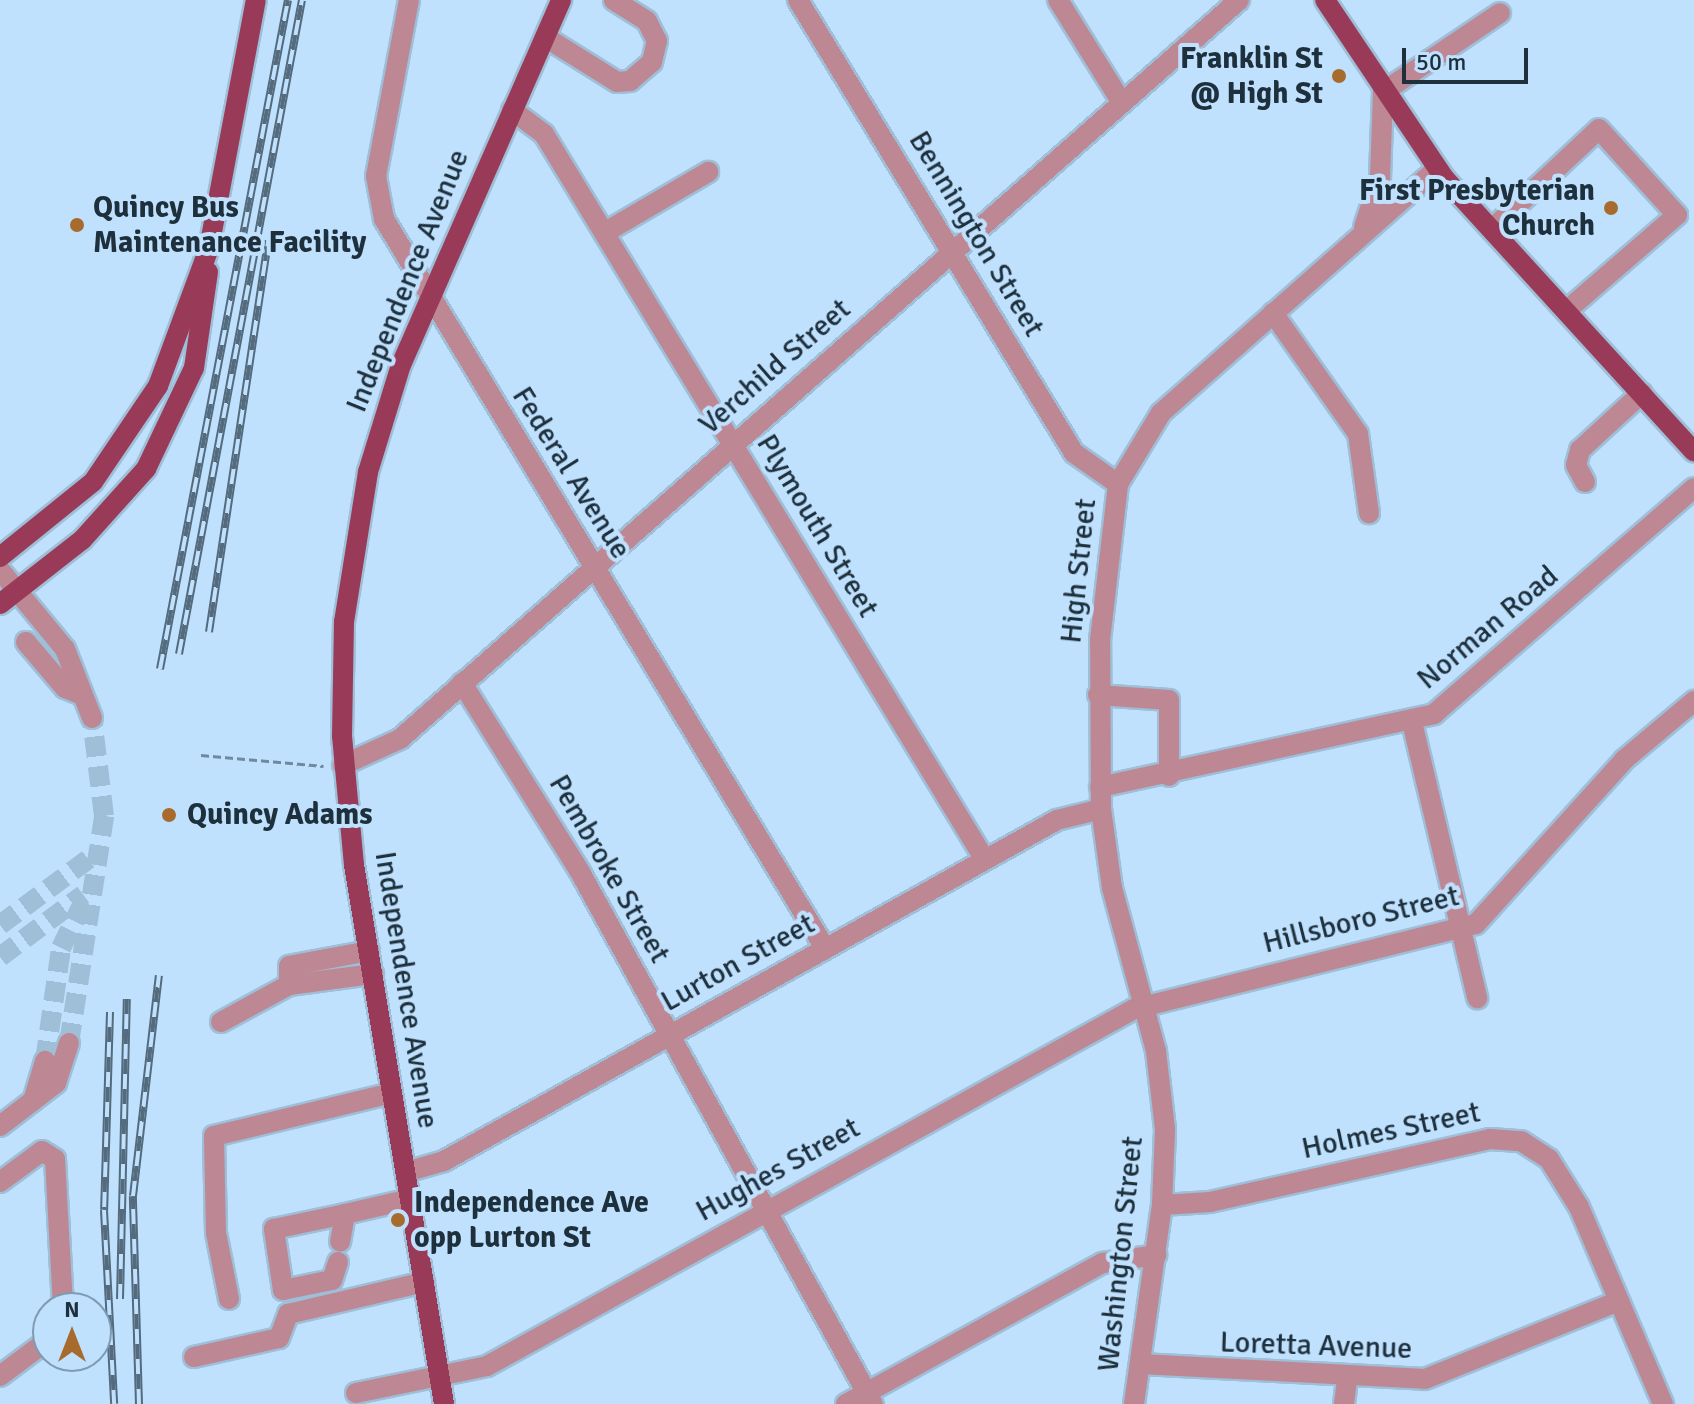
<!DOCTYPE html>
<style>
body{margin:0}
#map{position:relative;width:1694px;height:1404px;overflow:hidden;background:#bfe1fe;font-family:Signika,sans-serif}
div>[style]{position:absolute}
.minor-tunnel>*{height:20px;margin-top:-10px;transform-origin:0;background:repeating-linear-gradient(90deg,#9fbed7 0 20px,transparent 0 30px)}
.path>*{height:3px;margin-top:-1.5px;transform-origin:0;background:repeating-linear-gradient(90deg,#6f899e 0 8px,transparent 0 12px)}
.roads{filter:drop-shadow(2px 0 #9fbed7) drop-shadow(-2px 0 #9fbed7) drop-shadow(0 2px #9fbed7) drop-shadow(0 -2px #9fbed7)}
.minor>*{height:20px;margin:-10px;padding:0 10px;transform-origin:10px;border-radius:10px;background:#bd8794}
.major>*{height:20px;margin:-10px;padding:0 10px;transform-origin:10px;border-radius:10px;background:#993b58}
.rail>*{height:8px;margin-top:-4px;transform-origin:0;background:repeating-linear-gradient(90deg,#bfe1fe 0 15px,#546a7d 0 30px);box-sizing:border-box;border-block:2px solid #546a7d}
.dots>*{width:22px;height:22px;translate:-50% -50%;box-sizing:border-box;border:4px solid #bfe1fe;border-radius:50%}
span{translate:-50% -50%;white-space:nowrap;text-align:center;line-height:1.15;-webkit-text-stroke:8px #bfe1fe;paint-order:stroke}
.poi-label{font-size:30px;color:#1f303d;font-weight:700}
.right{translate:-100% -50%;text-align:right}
.left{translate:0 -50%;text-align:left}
.street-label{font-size:30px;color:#1f303d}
.north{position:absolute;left:32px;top:1292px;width:80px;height:80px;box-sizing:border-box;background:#bfe1fe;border:2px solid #7f9ab1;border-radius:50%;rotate:0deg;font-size:22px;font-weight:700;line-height:32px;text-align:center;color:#1f303d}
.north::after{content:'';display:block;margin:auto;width:28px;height:36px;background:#a76c2d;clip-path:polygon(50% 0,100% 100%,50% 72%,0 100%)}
.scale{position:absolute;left:1402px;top:48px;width:126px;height:36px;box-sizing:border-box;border:4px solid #1f303d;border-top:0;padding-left:10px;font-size:24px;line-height:28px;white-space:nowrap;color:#1f303d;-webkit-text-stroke:6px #bfe1fe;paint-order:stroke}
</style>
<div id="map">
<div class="minor-tunnel">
<i style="left:0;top:925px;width:122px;rotate:-36.7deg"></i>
<i style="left:0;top:957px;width:104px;rotate:-36.8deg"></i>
<i style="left:69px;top:1043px;width:230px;rotate:-81.2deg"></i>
<i style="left:104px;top:816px;width:99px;rotate:-97deg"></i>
<i style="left:45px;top:1061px;width:114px;rotate:-81.9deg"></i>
<i style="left:61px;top:948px;width:55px;rotate:-63.9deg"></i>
</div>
<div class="path">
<i style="left:201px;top:755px;width:123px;rotate:5.1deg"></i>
</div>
<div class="roads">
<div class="minor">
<i style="left:409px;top:0;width:179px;rotate:100.6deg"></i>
<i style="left:376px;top:176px;width:44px;rotate:79.5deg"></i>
<i style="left:384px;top:219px;width:852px;rotate:58.83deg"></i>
<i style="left:798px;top:0;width:530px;rotate:58.65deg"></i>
<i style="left:1074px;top:453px;width:54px;rotate:35.2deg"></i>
<i style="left:1058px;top:0;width:121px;rotate:58.1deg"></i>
<i style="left:545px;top:37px;width:85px;rotate:32deg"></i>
<i style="left:617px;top:82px;width:13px;rotate:-4deg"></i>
<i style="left:630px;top:81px;width:29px;rotate:-41deg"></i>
<i style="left:652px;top:62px;width:22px;rotate:-77deg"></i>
<i style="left:657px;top:41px;width:22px;rotate:-117deg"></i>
<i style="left:647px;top:21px;width:39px;rotate:-148deg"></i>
<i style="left:512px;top:110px;width:40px;rotate:37deg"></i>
<i style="left:544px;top:134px;width:849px;rotate:58.72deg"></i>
<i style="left:1364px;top:227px;width:52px;rotate:-71.9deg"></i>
<i style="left:1380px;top:178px;width:86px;rotate:-88deg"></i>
<i style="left:1383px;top:92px;width:141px;rotate:-34deg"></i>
<i style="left:1492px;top:229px;width:146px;rotate:-43.1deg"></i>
<i style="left:1599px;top:129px;width:116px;rotate:47.8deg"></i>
<i style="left:1677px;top:215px;width:147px;rotate:139.1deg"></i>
<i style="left:604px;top:233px;width:121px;rotate:-30.4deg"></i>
<i style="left:1273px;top:313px;width:148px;rotate:54.9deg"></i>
<i style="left:1358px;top:434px;width:80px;rotate:82.1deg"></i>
<i style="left:1585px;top:482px;width:19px;rotate:-118deg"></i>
<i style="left:1576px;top:465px;width:16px;rotate:-75deg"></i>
<i style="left:1580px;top:450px;width:84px;rotate:-42.6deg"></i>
<i style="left:0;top:570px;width:102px;rotate:50.6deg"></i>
<i style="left:65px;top:649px;width:74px;rotate:68.6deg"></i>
<i style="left:26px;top:642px;width:60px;rotate:49.7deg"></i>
<i style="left:65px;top:688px;width:16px;rotate:22deg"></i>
<i style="left:462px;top:683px;width:223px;rotate:58deg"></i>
<i style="left:580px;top:872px;width:607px;rotate:61.16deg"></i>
<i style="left:1098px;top:695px;width:71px;rotate:4deg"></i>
<i style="left:1169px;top:700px;width:76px;rotate:90deg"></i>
<i style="left:1412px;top:722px;width:284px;rotate:76.7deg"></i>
<i style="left:343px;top:765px;width:63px;rotate:-24.5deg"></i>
<i style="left:400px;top:739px;width:1118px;rotate:-41.37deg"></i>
<i style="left:1100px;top:787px;width:342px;rotate:-12.3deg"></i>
<i style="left:1434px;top:714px;width:344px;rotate:-41deg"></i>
<i style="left:369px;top:951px;width:81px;rotate:169.4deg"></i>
<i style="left:289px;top:966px;width:19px;rotate:90deg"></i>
<i style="left:289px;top:985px;width:85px;rotate:-7.5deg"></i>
<i style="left:221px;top:1022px;width:77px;rotate:-28.6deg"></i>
<i style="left:33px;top:1101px;width:42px;rotate:-73.3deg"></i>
<i style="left:0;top:1126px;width:71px;rotate:-37.5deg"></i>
<i style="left:56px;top:1083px;width:42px;rotate:-72deg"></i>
<i style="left:406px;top:1172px;width:40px;rotate:-16deg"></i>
<i style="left:444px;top:1161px;width:701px;rotate:-29.09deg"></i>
<i style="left:1057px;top:820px;width:45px;rotate:-14deg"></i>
<i style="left:0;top:1182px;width:52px;rotate:-36.4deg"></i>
<i style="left:42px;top:1151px;width:15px;rotate:32deg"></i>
<i style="left:55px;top:1159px;width:149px;rotate:86.9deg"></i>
<i style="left:1162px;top:1205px;width:48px;rotate:-3.6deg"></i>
<i style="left:1210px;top:1202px;width:287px;rotate:-12.7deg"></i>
<i style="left:1490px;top:1139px;width:31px;rotate:4deg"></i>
<i style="left:1521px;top:1141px;width:33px;rotate:33deg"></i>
<i style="left:1549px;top:1159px;width:57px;rotate:58deg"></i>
<i style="left:1579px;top:1207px;width:214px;rotate:66.9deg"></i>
<i style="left:345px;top:1214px;width:67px;rotate:-13deg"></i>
<i style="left:338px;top:1262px;width:19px;rotate:108deg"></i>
<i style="left:332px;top:1280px;width:50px;rotate:168.5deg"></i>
<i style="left:283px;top:1290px;width:62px;rotate:-98.4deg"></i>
<i style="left:274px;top:1229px;width:73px;rotate:-11.9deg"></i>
<i style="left:345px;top:1214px;width:28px;rotate:100deg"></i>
<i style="left:229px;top:1299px;width:67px;rotate:-101.1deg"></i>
<i style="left:216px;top:1233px;width:97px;rotate:-91.2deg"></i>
<i style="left:214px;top:1136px;width:183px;rotate:-13.6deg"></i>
<i style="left:194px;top:1357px;width:87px;rotate:-12.6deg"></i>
<i style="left:279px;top:1338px;width:26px;rotate:-69deg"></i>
<i style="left:288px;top:1314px;width:140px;rotate:-13.2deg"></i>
<i style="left:1141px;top:1364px;width:284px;rotate:3deg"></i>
<i style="left:1425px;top:1379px;width:209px;rotate:-21.9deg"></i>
<i style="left:0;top:1376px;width:60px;rotate:-36.9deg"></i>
<i style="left:356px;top:1393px;width:134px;rotate:-11.6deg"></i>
<i style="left:487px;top:1366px;width:739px;rotate:-28.89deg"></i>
<i style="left:1134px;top:1009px;width:352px;rotate:-14deg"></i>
<i style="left:1476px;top:924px;width:221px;rotate:-47.9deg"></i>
<i style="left:1624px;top:760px;width:92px;rotate:-40.1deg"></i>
<i style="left:846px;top:1404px;width:293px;rotate:-28.8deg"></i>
<i style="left:1103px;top:1263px;width:54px;rotate:-8.6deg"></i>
<i style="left:1134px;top:1404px;width:201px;rotate:-82deg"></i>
<i style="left:1162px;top:1205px;width:76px;rotate:-87.7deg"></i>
<i style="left:1165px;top:1129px;width:79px;rotate:-96.6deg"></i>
<i style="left:1156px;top:1051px;width:169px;rotate:-105.1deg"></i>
<i style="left:1112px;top:888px;width:80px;rotate:-97.9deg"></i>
<i style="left:1101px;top:809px;width:169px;rotate:-90.3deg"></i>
<i style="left:1100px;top:640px;width:157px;rotate:-83.4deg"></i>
<i style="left:1118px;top:484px;width:83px;rotate:-58.8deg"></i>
<i style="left:1161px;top:413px;width:368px;rotate:-41.5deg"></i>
<i style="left:1344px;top:1404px;width:24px;rotate:-83deg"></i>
</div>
<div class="major">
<i style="left:1325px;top:0;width:216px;rotate:56.2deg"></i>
<i style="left:1445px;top:179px;width:369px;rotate:47.6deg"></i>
<i style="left:0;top:557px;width:119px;rotate:-38.9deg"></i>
<i style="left:93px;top:482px;width:116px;rotate:-55.9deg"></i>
<i style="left:158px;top:386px;width:147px;rotate:-69.7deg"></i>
<i style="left:209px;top:248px;width:252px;rotate:-79.3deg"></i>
<i style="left:0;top:604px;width:104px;rotate:-38deg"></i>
<i style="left:82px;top:540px;width:96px;rotate:-48deg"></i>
<i style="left:146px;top:469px;width:112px;rotate:-64.6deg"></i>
<i style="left:194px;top:368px;width:97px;rotate:-81.7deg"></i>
<i style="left:444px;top:1404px;width:546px;rotate:-99.48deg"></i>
<i style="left:354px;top:865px;width:130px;rotate:-95.3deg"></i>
<i style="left:342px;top:736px;width:114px;rotate:-89deg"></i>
<i style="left:344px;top:622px;width:152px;rotate:-80.9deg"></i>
<i style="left:368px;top:472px;width:112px;rotate:-72.9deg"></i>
<i style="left:401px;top:365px;width:399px;rotate:-66.3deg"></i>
</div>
</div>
<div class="rail">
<i style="left:209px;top:632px;width:396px;rotate:-81.4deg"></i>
<i style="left:179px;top:654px;width:665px;rotate:-79.35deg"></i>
<i style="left:160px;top:669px;width:681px;rotate:-79.17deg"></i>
<i style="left:110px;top:1012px;width:198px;rotate:91.7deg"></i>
<i style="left:104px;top:1210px;width:194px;rotate:87deg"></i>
<i style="left:120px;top:1299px;width:300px;rotate:-88.7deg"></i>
<i style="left:139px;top:1404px;width:208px;rotate:-91.7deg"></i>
<i style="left:133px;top:1196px;width:222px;rotate:-83.3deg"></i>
</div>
<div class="dots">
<i style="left:1339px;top:76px;background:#a76c2d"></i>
<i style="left:1611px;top:208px;background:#a76c2d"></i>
<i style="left:77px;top:225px;background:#a76c2d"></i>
<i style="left:169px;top:815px;background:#a76c2d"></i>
<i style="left:398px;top:1220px;background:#a76c2d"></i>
</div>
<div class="poi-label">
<span class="right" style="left:1323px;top:76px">Franklin St<br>@ High St</span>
<span class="right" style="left:1595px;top:208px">First Presbyterian<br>Church</span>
<span class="left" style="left:93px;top:225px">Quincy Bus<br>Maintenance Facility</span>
<span class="left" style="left:187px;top:815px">Quincy Adams</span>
<span class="left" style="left:414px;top:1220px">Independence Ave<br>opp Lurton St</span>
</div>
<div class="street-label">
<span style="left:976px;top:234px;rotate:59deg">Bennington Street</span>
<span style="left:408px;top:281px;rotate:-68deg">Independence Avenue</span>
<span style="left:775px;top:367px;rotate:-41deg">Verchild Street</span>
<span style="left:571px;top:473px;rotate:58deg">Federal Avenue</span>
<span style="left:817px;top:526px;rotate:59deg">Plymouth Street</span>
<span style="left:1079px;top:571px;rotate:-84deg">High Street</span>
<span style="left:1488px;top:628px;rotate:-40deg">Norman Road</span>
<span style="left:609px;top:869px;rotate:60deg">Pembroke Street</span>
<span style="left:1361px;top:920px;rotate:-14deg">Hillsboro Street</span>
<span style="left:738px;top:963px;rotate:-29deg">Lurton Street</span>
<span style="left:406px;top:990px;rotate:81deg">Independence Avenue</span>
<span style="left:1391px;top:1131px;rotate:-12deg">Holmes Street</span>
<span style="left:778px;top:1170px;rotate:-29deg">Hughes Street</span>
<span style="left:1121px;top:1254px;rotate:-84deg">Washington Street</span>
<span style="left:1316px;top:1346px;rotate:2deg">Loretta Avenue</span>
</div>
<div class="north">N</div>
<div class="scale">50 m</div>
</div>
